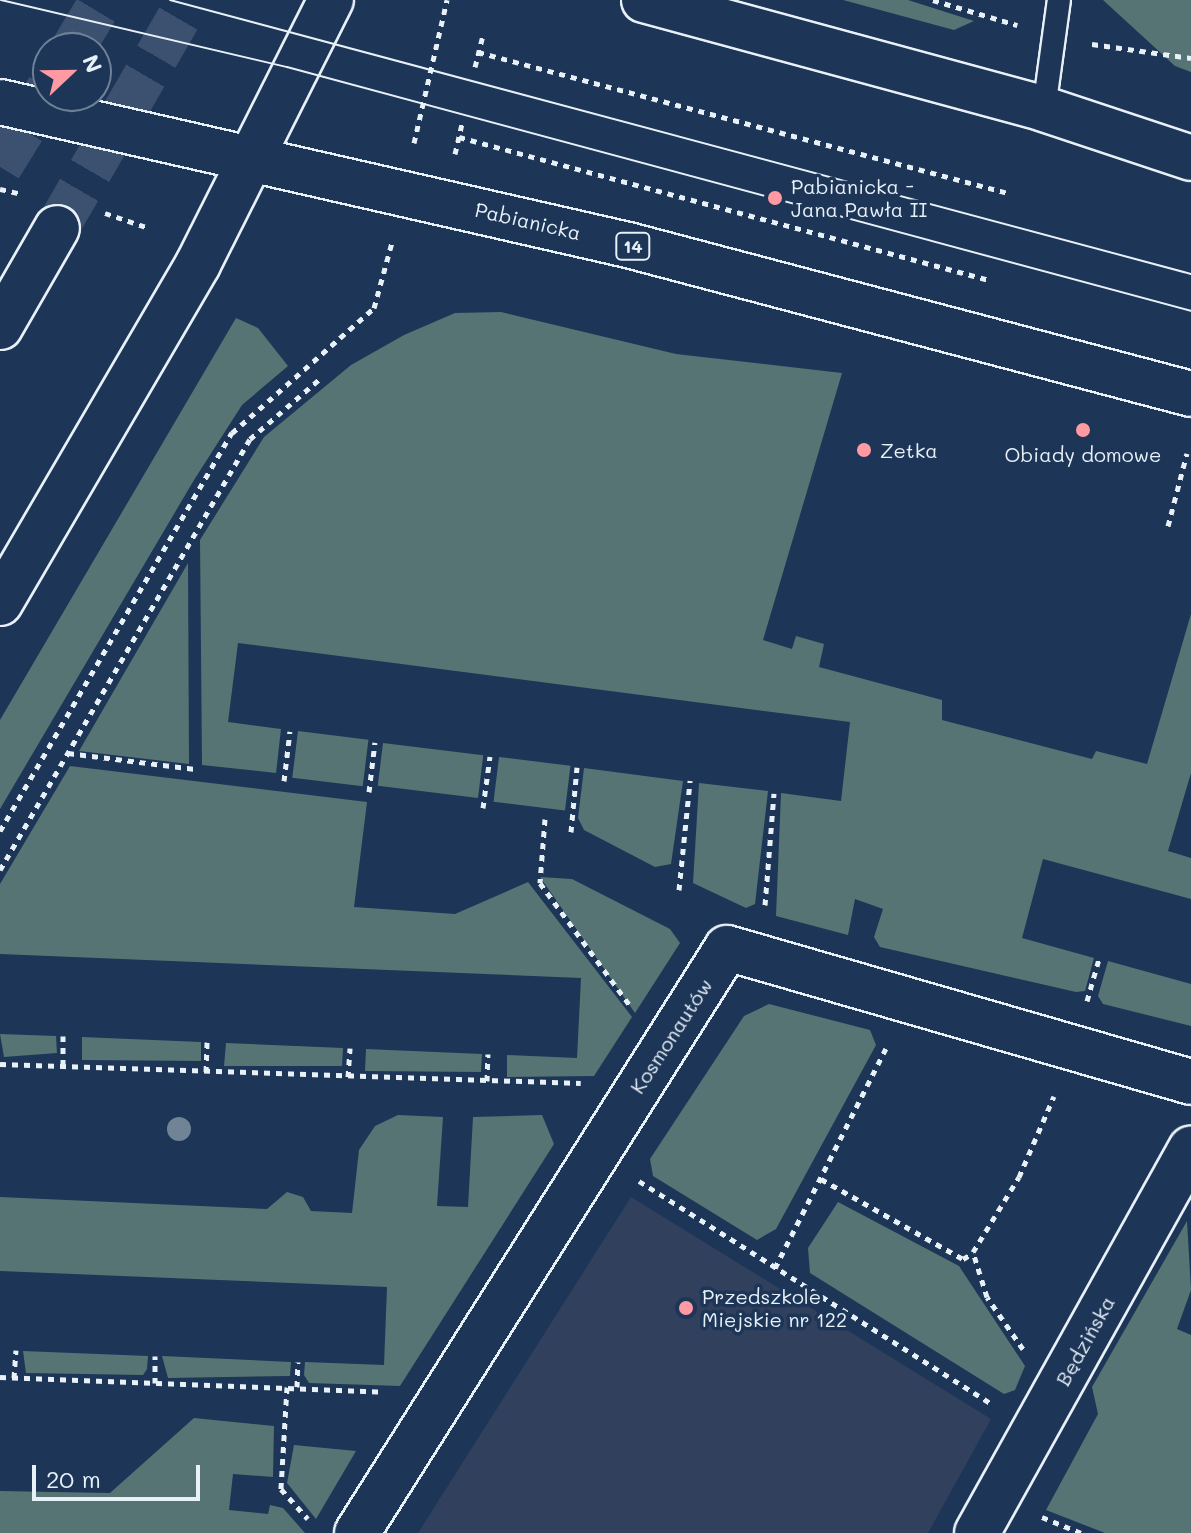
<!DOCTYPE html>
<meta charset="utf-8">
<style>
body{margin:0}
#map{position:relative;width:1191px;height:1533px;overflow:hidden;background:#1d3557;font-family:Mali,sans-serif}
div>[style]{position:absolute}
.built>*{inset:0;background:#31415d}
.green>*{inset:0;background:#567473;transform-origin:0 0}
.primary-tunnel>*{height:44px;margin-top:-22px;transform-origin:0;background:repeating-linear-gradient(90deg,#3b516f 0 44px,transparent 0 66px)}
.path>*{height:5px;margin-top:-2.5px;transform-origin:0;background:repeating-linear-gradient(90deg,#e8f1f8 0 6px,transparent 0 12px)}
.roads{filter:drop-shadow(2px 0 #e8f1f8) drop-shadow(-2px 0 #e8f1f8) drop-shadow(0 2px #e8f1f8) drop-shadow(0 -2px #e8f1f8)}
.service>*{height:22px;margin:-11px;padding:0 11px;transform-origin:11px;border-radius:11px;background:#1d3557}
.minor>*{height:44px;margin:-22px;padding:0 22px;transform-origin:22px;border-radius:22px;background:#1d3557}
.primary>*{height:44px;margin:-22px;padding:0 22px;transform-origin:22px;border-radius:22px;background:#1d3557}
.tram>*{height:2px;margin:-1px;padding:0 1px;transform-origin:1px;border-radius:1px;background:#e8f1f8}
.trees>*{width:24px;height:24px;margin:-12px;border-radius:50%;background:#718496}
.dots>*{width:22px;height:22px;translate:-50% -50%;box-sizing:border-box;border:4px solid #1d3557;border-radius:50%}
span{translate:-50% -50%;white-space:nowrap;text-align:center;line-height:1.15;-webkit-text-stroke:7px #1d3557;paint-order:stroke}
.shield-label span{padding:2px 6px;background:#1d3557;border:2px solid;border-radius:6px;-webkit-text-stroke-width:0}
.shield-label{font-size:18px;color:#e8f1f8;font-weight:700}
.poi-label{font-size:20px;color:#e8f1f8}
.left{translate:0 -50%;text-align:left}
.street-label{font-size:20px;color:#e8f1f8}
.north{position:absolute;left:32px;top:32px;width:80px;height:80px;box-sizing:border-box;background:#1d3557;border:2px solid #6e8097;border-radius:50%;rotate:68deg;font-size:22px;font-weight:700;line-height:32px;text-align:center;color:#e8f1f8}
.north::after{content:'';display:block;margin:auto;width:28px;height:36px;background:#ff9aa2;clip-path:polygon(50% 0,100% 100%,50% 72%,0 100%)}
.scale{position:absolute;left:32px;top:1465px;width:168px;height:36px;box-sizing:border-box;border:4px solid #e8f1f8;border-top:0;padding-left:10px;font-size:24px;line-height:28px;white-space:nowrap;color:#e8f1f8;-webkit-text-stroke:6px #1d3557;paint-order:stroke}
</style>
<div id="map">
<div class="built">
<i style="clip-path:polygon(631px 1197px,991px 1419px,928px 1533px,418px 1533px)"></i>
</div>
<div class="green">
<i style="clip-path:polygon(843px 0,908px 0,974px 21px,954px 30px)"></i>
<i style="clip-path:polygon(1103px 0,1191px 0,1191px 72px,1175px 66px)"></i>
<i style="clip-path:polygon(501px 312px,676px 354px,842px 373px,763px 640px,792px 649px,796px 636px,824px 644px,819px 667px,942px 700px,942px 720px,1092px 759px,1096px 751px,1147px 764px,1191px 614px,1191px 773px,1168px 851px,1191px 858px,1191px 899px,1043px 859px,1022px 938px,1094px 958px,1085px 991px,1076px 992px,880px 947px,874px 937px,883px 909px,855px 899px,848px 935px,776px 916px,781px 793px,841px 801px,850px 722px,238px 643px,228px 722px,281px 729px,276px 773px,202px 765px,200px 540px,264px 437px,351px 365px,404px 335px,455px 313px)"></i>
<i style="clip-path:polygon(236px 318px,258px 328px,288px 366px,242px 405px,194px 480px,0 809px,0 720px)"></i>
<i style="clip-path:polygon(188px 563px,189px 764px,79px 751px)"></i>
<i style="left:298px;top:731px;width:71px;height:47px;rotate:7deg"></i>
<i style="left:383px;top:743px;width:101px;height:43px;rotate:7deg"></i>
<i style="left:499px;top:757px;width:72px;height:45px;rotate:7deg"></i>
<i style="clip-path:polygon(70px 766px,367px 802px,354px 907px,455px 914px,528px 882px,632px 1017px,594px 1076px,507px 1077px,507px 1055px,577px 1058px,581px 978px,0 954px,0 884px)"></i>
<i style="clip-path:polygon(584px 768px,683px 781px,671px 864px,655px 867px,584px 830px,578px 818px)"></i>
<i style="clip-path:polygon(699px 783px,768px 791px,755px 904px,746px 908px,693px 883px)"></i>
<i style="clip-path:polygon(540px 877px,572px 879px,670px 929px,680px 943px,635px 1013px)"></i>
<i style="clip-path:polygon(1108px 961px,1191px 984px,1191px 1026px,1103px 1004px,1098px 996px)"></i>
<i style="clip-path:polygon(769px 1004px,870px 1030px,876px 1045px,776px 1229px,757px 1240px,653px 1176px,650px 1159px,744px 1016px)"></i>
<i style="clip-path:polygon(0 1034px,56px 1036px,57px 1053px,4px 1057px)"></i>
<i style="clip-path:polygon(82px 1037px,201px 1042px,201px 1061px,82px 1060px)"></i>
<i style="clip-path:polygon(226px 1043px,343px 1048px,342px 1066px,224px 1066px)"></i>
<i style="clip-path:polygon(366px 1049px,482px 1054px,481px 1072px,365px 1071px)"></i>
<i style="clip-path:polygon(398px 1115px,443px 1117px,437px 1206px,468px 1207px,473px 1117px,542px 1115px,554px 1144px,400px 1386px,309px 1383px,304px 1375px,305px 1362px,384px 1365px,387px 1287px,0 1271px,0 1197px,267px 1209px,287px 1192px,303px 1197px,311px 1211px,352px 1213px,359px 1150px,375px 1126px)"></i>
<i style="clip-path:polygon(838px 1202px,959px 1266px,1025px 1366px,1015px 1390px,1004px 1394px,810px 1273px,808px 1248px)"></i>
<i style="clip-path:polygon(1187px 1221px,1191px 1290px,1177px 1329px,1191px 1335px,1191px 1533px,1105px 1533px,1046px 1510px,1098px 1414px,1092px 1387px)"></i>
<i style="clip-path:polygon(23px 1351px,148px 1356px,147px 1369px,143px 1375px,26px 1373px)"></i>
<i style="clip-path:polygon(162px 1356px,291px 1362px,290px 1376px,168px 1378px)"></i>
<i style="clip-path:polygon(194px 1418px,274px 1426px,273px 1477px,233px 1474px,229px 1510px,268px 1514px,270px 1505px,283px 1508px,305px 1533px,0 1533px,0 1491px,110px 1493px)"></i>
<i style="clip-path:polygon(294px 1445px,356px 1451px,316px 1519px,287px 1483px)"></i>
</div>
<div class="primary-tunnel">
<i style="left:73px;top:48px;width:56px;rotate:-58.9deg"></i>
<i style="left:0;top:167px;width:92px;rotate:-58.4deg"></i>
<i style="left:57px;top:228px;width:263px;rotate:-59.9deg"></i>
</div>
<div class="path">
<i style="left:933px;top:0;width:88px;rotate:16.6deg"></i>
<i style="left:1092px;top:44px;width:100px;rotate:8deg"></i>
<i style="left:478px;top:52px;width:548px;rotate:14.9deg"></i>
<i style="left:475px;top:67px;width:33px;rotate:-76deg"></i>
<i style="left:459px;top:137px;width:549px;rotate:15.1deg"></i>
<i style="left:414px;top:143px;width:147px;rotate:-77deg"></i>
<i style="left:455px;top:154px;width:31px;rotate:-77deg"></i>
<i style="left:0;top:189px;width:23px;rotate:13deg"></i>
<i style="left:105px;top:213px;width:43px;rotate:18.9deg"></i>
<i style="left:1168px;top:526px;width:75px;rotate:-75.4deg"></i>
<i style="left:68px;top:753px;width:128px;rotate:7.2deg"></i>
<i style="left:284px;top:781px;width:50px;rotate:-83.2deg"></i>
<i style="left:369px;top:792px;width:50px;rotate:-83.2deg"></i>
<i style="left:483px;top:808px;width:52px;rotate:-82.3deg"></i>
<i style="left:545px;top:819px;width:64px;rotate:94.5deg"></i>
<i style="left:540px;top:883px;width:154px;rotate:53.7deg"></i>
<i style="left:0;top:831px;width:461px;rotate:-59.8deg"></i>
<i style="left:232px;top:433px;width:189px;rotate:-41.4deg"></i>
<i style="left:374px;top:308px;width:68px;rotate:-74.7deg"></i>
<i style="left:571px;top:832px;width:65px;rotate:-84.7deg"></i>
<i style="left:0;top:870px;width:498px;rotate:-59.9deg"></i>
<i style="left:250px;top:439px;width:94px;rotate:-40.7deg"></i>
<i style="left:679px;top:890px;width:110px;rotate:-84.2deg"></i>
<i style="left:765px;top:905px;width:112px;rotate:-85.4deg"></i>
<i style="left:1087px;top:1001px;width:44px;rotate:-74.1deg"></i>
<i style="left:63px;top:1036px;width:31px;rotate:90deg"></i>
<i style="left:0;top:1064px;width:581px;rotate:1.87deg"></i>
<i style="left:206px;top:1072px;width:30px;rotate:-88deg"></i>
<i style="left:348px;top:1077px;width:29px;rotate:-86deg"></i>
<i style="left:487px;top:1081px;width:27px;rotate:-88deg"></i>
<i style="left:821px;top:1179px;width:163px;rotate:29.4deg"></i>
<i style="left:963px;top:1259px;width:12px;rotate:-31deg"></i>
<i style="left:639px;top:1181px;width:418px;rotate:32.3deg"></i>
<i style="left:775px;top:1268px;width:246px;rotate:-63.2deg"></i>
<i style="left:1023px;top:1349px;width:63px;rotate:-124.7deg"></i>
<i style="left:987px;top:1297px;width:47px;rotate:-107.3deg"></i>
<i style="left:973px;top:1252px;width:88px;rotate:-58.5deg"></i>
<i style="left:1019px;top:1177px;width:88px;rotate:-66.6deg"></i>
<i style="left:0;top:1377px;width:384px;rotate:2.2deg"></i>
<i style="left:14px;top:1378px;width:28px;rotate:-86deg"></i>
<i style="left:155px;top:1383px;width:27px;rotate:-90deg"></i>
<i style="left:287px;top:1387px;width:102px;rotate:93.4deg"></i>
<i style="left:281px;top:1489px;width:40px;rotate:48deg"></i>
<i style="left:297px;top:1387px;width:25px;rotate:-88deg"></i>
<i style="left:1042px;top:1517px;width:42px;rotate:22.3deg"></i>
</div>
<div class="roads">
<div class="service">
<i style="left:1044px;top:109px;width:110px;rotate:-82.2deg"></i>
</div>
<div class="minor">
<i style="left:357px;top:1533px;width:692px;rotate:-57.69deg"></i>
<i style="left:727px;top:948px;width:483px;rotate:16.1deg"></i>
<i style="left:977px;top:1533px;width:440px;rotate:-60.9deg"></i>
</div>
<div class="primary">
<i style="left:644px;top:0;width:415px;rotate:15.2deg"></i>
<i style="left:1044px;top:109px;width:155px;rotate:18.4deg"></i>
<i style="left:0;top:102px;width:644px;rotate:12.83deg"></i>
<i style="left:628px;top:245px;width:582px;rotate:14.82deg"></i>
<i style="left:0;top:327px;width:114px;rotate:-60.1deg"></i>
<i style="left:0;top:603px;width:393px;rotate:-59.7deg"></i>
<i style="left:198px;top:264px;width:296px;rotate:-63.3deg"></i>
</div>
</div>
<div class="tram">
<i style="left:1px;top:0;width:294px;rotate:13.2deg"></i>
<i style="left:287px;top:67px;width:936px;rotate:15.1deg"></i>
<i style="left:170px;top:0;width:1057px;rotate:15.02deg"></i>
</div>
<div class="trees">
<i style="left:179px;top:1129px"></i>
</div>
<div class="dots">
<i style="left:775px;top:198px;background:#ff9aa2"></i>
<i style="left:1083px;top:430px;background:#ff9aa2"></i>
<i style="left:864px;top:450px;background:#ff9aa2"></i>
<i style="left:686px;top:1308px;background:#ff9aa2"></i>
</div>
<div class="shield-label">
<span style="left:633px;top:246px">14</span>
</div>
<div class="poi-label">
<span class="left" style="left:791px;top:198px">Pabianicka -<br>Jana Pawła II</span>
<span class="left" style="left:880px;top:450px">Zetka</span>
<span style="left:1083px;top:454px">Obiady domowe</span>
<span class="left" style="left:702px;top:1308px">Przedszkole<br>Miejskie nr 122</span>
</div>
<div class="street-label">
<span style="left:528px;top:221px;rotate:13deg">Pabianicka</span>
<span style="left:671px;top:1036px;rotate:-57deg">Kosmonautów</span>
<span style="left:1085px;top:1341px;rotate:-61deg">Będzińska</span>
</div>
<div class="north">N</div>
<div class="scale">20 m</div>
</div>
